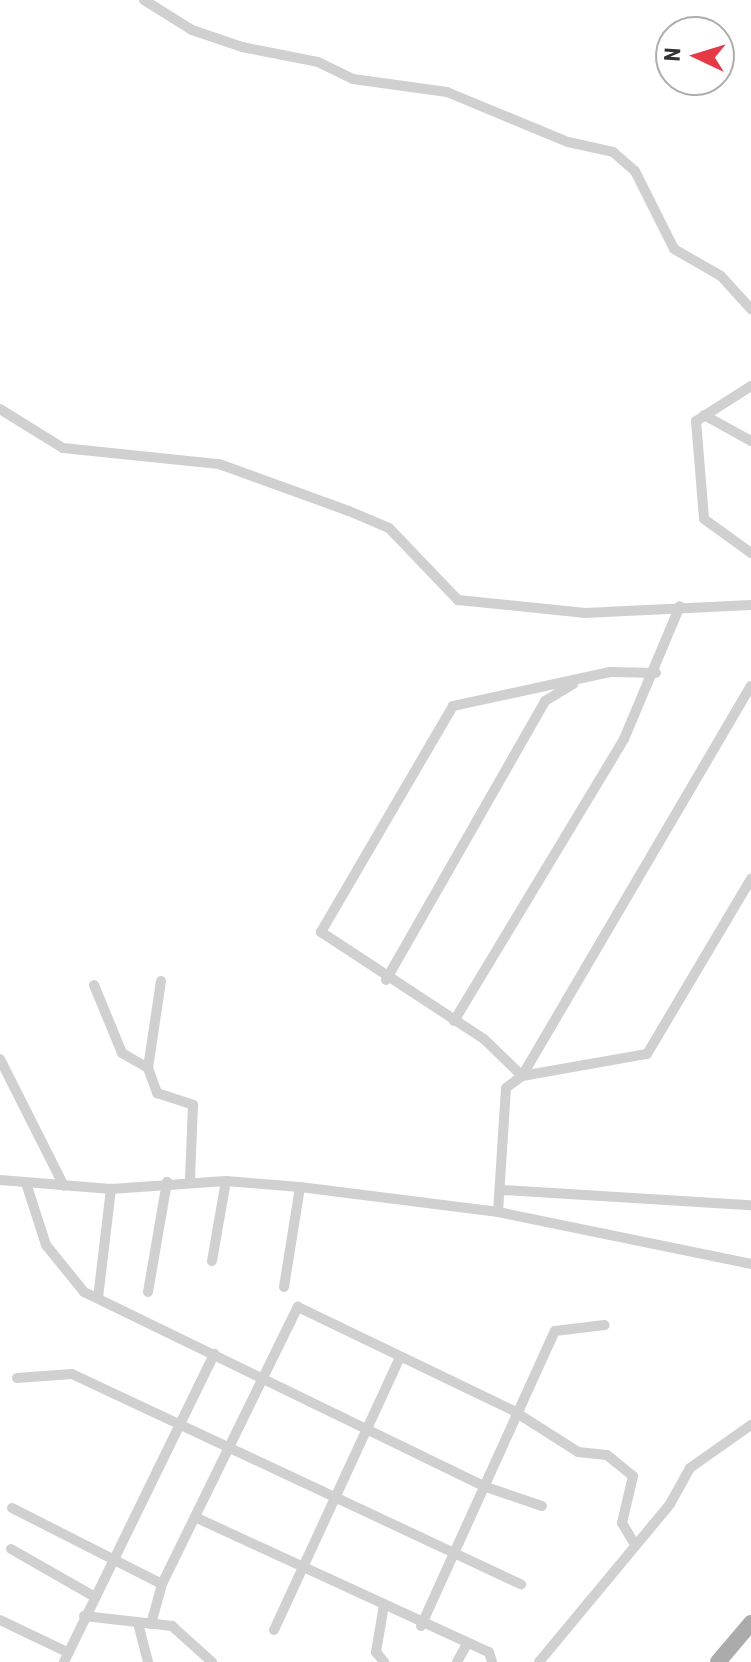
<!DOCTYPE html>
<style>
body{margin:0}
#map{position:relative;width:751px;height:1662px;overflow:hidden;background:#fff;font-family:"Roboto Condensed",sans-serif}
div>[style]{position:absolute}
.minor>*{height:10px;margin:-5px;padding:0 5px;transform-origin:5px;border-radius:5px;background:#d0d0d0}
.primary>*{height:16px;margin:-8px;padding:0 8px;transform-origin:8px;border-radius:8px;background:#ababab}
span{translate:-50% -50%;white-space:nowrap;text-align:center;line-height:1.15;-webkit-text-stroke:8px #fff;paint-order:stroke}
.north{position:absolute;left:655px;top:16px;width:80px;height:80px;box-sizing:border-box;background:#fff;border:2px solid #adadad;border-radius:50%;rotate:274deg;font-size:22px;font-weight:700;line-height:32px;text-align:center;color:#333}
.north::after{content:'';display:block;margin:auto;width:28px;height:36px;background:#e63946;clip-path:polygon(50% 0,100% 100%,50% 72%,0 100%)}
</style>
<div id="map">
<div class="minor">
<i style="left:144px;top:0;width:57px;rotate:32deg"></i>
<i style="left:192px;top:30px;width:53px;rotate:18.8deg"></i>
<i style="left:242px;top:47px;width:77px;rotate:11.2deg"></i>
<i style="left:318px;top:62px;width:39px;rotate:26deg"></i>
<i style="left:353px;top:79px;width:95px;rotate:7.9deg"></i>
<i style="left:447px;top:92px;width:131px;rotate:22.5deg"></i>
<i style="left:568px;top:142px;width:46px;rotate:12.5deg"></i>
<i style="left:613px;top:152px;width:29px;rotate:41deg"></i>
<i style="left:635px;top:171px;width:87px;rotate:63.4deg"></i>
<i style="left:674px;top:249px;width:54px;rotate:29.9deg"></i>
<i style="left:721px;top:276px;width:45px;rotate:47.7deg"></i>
<i style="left:751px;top:386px;width:65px;rotate:147.5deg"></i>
<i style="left:696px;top:421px;width:98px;rotate:85.3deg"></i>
<i style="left:704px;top:519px;width:58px;rotate:35.9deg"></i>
<i style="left:0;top:409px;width:74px;rotate:31.8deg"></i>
<i style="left:63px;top:448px;width:157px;rotate:5.9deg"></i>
<i style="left:219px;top:464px;width:138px;rotate:19.9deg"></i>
<i style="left:349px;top:511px;width:43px;rotate:23deg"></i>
<i style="left:389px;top:528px;width:100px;rotate:46.2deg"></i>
<i style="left:458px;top:600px;width:128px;rotate:5.8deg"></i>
<i style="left:585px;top:613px;width:166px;rotate:-2.8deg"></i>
<i style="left:704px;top:415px;width:54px;rotate:29deg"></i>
<i style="left:656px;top:673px;width:46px;rotate:-178.8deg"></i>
<i style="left:610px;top:672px;width:161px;rotate:167.8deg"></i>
<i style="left:453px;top:706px;width:262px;rotate:120.3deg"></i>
<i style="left:321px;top:932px;width:195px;rotate:33.3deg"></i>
<i style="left:484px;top:1039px;width:53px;rotate:44.2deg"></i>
<i style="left:522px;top:1076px;width:452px;rotate:-59.6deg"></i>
<i style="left:386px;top:980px;width:321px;rotate:-60.3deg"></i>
<i style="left:545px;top:701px;width:33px;rotate:-31deg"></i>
<i style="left:161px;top:981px;width:88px;rotate:98.5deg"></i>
<i style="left:148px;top:1068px;width:27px;rotate:70deg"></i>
<i style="left:157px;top:1093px;width:38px;rotate:18deg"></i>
<i style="left:193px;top:1105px;width:76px;rotate:92.3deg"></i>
<i style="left:94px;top:985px;width:74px;rotate:67.6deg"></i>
<i style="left:122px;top:1053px;width:30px;rotate:30deg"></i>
<i style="left:454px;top:1021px;width:329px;rotate:-58.9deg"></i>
<i style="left:624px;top:739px;width:144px;rotate:-67.2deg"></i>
<i style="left:0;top:1059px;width:142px;rotate:63.3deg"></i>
<i style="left:0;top:1180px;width:111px;rotate:4.6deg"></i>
<i style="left:111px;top:1189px;width:115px;rotate:-4deg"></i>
<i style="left:226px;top:1181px;width:74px;rotate:4.6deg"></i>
<i style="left:300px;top:1187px;width:200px;rotate:7.2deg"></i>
<i style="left:498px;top:1212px;width:258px;rotate:11.6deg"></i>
<i style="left:27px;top:1186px;width:62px;rotate:72.1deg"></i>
<i style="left:46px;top:1245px;width:60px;rotate:51deg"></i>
<i style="left:84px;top:1292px;width:447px;rotate:25.9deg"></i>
<i style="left:486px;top:1487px;width:59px;rotate:18.7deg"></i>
<i style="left:503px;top:1190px;width:248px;rotate:3.5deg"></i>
<i style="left:498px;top:1212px;width:124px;rotate:-86.3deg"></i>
<i style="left:506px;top:1088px;width:20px;rotate:-37deg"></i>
<i style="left:522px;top:1076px;width:127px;rotate:-10deg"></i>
<i style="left:647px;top:1054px;width:204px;rotate:-59.3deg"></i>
<i style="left:212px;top:1261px;width:81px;rotate:-80.1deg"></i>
<i style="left:284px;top:1287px;width:101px;rotate:-80.9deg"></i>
<i style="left:148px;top:1292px;width:112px;rotate:-80.2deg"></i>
<i style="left:98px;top:1298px;width:110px;rotate:-83.2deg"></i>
<i style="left:17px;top:1378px;width:55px;rotate:-4.2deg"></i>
<i style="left:72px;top:1374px;width:496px;rotate:25.1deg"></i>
<i style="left:520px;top:1415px;width:69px;rotate:32.5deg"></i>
<i style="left:578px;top:1452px;width:29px;rotate:6deg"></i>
<i style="left:607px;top:1455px;width:33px;rotate:39deg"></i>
<i style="left:633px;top:1476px;width:48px;rotate:103.2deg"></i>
<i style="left:622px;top:1523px;width:21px;rotate:59deg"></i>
<i style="left:12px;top:1508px;width:168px;rotate:26.9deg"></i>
<i style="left:197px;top:1518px;width:321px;rotate:24.7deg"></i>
<i style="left:489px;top:1652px;width:10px;rotate:73deg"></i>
<i style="left:11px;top:1549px;width:97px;rotate:29.7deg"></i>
<i style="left:384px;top:1605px;width:48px;rotate:99.7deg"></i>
<i style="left:376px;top:1652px;width:13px;rotate:51deg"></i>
<i style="left:84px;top:1616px;width:89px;rotate:6.5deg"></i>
<i style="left:172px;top:1626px;width:54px;rotate:42deg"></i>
<i style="left:0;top:1620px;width:76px;rotate:25.6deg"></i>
<i style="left:138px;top:1623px;width:40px;rotate:75.6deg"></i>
<i style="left:151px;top:1624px;width:41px;rotate:-74.6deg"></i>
<i style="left:162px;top:1584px;width:309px;rotate:-63.9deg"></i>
<i style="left:298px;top:1307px;width:242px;rotate:25.7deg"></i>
<i style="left:421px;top:1626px;width:324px;rotate:-65.6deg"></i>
<i style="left:555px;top:1331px;width:50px;rotate:-6.8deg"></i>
<i style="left:274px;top:1630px;width:301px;rotate:-65.2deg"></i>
<i style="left:64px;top:1662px;width:343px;rotate:-64deg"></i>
<i style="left:457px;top:1662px;width:18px;rotate:-61deg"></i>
<i style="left:539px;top:1662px;width:205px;rotate:-50.3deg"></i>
<i style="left:670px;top:1504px;width:41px;rotate:-60.9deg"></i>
<i style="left:690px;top:1468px;width:75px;rotate:-35.2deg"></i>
</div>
<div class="primary">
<i style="left:718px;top:1662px;width:51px;rotate:-49.8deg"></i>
</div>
<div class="north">N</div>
</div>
